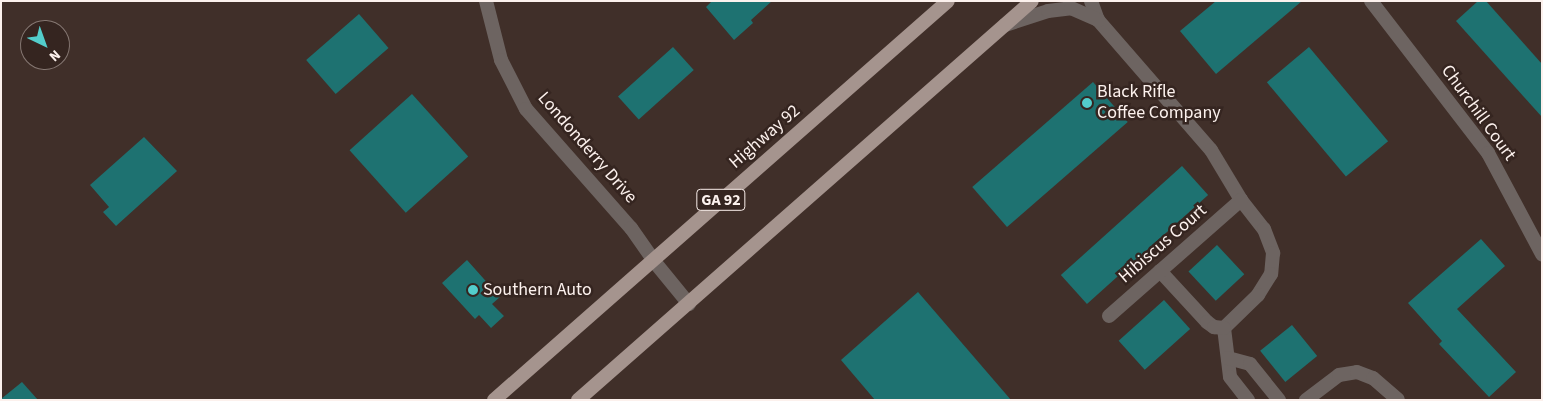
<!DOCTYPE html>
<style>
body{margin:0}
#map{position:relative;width:1543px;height:401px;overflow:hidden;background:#402f29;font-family:"Source Sans 3",sans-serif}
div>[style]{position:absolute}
.building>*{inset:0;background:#1e7271;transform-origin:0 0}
.minor>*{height:14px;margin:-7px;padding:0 7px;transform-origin:7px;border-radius:7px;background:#6d6461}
.primary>*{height:14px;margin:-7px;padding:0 7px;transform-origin:7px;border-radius:7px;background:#a5948e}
.dots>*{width:14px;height:14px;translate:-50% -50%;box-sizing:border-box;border:2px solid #352520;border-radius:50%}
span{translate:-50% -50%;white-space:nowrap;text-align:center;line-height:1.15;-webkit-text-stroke:5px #352520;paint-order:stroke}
.shield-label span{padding:1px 4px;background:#352520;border:1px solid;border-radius:4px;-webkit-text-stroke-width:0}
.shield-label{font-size:16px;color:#fcf1ed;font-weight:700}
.poi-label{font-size:18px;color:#fcf1ed}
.left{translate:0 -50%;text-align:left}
.street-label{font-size:18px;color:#fcf1ed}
.frame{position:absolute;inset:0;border:2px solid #fcf1ed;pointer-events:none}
.north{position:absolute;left:20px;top:20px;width:50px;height:50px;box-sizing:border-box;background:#352520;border:1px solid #857772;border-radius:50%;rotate:138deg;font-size:14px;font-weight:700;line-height:20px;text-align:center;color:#fcf1ed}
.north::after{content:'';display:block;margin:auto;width:18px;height:22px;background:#53cdcb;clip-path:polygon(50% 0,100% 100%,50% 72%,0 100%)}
</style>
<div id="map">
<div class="building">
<i style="clip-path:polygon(712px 1px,772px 1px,751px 20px,753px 23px,734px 40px,706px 7px)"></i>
<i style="clip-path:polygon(1216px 1px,1302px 1px,1216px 74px,1180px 31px)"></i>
<i style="clip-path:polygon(1478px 1px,1486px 1px,1542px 64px,1542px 117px,1456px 21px)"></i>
<i style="left:359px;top:14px;width:45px;height:70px;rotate:49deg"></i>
<i style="left:673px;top:47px;width:31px;height:74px;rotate:48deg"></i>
<i style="left:1309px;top:47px;width:123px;height:55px;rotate:50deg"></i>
<i style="left:1093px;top:82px;width:53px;height:160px;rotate:49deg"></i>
<i style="left:412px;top:94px;width:84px;height:84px;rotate:48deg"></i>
<i style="clip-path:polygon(144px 137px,177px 171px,116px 226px,103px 212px,109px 207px,90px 185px)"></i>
<i style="left:1182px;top:166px;width:39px;height:163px;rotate:48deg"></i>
<i style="clip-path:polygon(1481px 239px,1505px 266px,1457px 309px,1516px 372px,1489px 397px,1439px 344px,1442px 341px,1408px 303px)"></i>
<i style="left:1217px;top:245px;width:40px;height:39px;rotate:47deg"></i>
<i style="clip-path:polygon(467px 260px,500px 297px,492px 304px,504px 316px,491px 328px,479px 315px,475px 319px,442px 283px)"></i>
<i style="clip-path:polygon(918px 292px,1011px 400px,875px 400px,841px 360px)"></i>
<i style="left:1164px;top:300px;width:39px;height:61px;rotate:48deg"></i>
<i style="left:1292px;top:325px;width:40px;height:41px;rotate:51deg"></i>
<i style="clip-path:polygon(22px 382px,38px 400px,1px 400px,1px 399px)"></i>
</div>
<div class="minor">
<i style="left:486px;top:1px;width:61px;rotate:75.7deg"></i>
<i style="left:501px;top:60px;width:55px;rotate:63deg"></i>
<i style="left:526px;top:109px;width:159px;rotate:48.6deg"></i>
<i style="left:631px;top:228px;width:39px;rotate:55deg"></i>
<i style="left:653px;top:260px;width:57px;rotate:50.7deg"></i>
<i style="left:1091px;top:1px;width:20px;rotate:70deg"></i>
<i style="left:1098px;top:20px;width:172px;rotate:49deg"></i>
<i style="left:1211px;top:150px;width:58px;rotate:59deg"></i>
<i style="left:1241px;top:200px;width:37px;rotate:52deg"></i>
<i style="left:1264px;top:229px;width:26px;rotate:69deg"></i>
<i style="left:1273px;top:253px;width:21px;rotate:95deg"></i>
<i style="left:1271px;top:274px;width:25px;rotate:122deg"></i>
<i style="left:1258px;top:295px;width:47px;rotate:135.9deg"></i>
<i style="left:1224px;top:328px;width:49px;rotate:83deg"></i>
<i style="left:1230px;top:377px;width:29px;rotate:52deg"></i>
<i style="left:1371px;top:1px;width:192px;rotate:52.4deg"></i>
<i style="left:1488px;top:153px;width:115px;rotate:61.9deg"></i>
<i style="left:1005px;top:25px;width:45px;rotate:-18deg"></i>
<i style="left:1048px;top:11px;width:23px;rotate:-7deg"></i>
<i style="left:1071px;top:8px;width:30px;rotate:24deg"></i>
<i style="left:1160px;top:271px;width:69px;rotate:47.3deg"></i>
<i style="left:1207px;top:322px;width:9px;rotate:36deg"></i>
<i style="left:1214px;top:327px;width:10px;rotate:6deg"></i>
<i style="left:1109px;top:316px;width:176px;rotate:-41.3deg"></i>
<i style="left:1228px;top:358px;width:23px;rotate:15deg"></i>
<i style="left:1250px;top:364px;width:46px;rotate:51.1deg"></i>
<i style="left:1306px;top:400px;width:41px;rotate:-37.1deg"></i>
<i style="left:1339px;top:375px;width:18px;rotate:-9deg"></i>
<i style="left:1357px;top:372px;width:17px;rotate:21deg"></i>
<i style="left:1373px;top:378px;width:33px;rotate:41deg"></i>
</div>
<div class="primary">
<i style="left:494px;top:400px;width:604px;rotate:-41.31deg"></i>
<i style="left:578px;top:400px;width:604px;rotate:-41.31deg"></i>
</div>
<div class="dots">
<i style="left:1087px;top:103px;background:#53cdcb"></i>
<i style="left:473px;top:290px;background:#53cdcb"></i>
</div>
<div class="shield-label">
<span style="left:721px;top:200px">GA 92</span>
</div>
<div class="poi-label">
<span class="left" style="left:1097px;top:103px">Black Rifle<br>Coffee Company</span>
<span class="left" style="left:483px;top:290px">Southern Auto</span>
</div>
<div class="street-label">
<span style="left:1478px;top:113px;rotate:54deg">Churchill Court</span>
<span style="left:765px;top:137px;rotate:-41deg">Highway 92</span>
<span style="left:587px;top:148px;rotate:49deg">Londonderry Drive</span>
<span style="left:1163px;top:244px;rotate:-41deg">Hibiscus Court</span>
</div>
<div class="frame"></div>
<div class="north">N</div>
</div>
